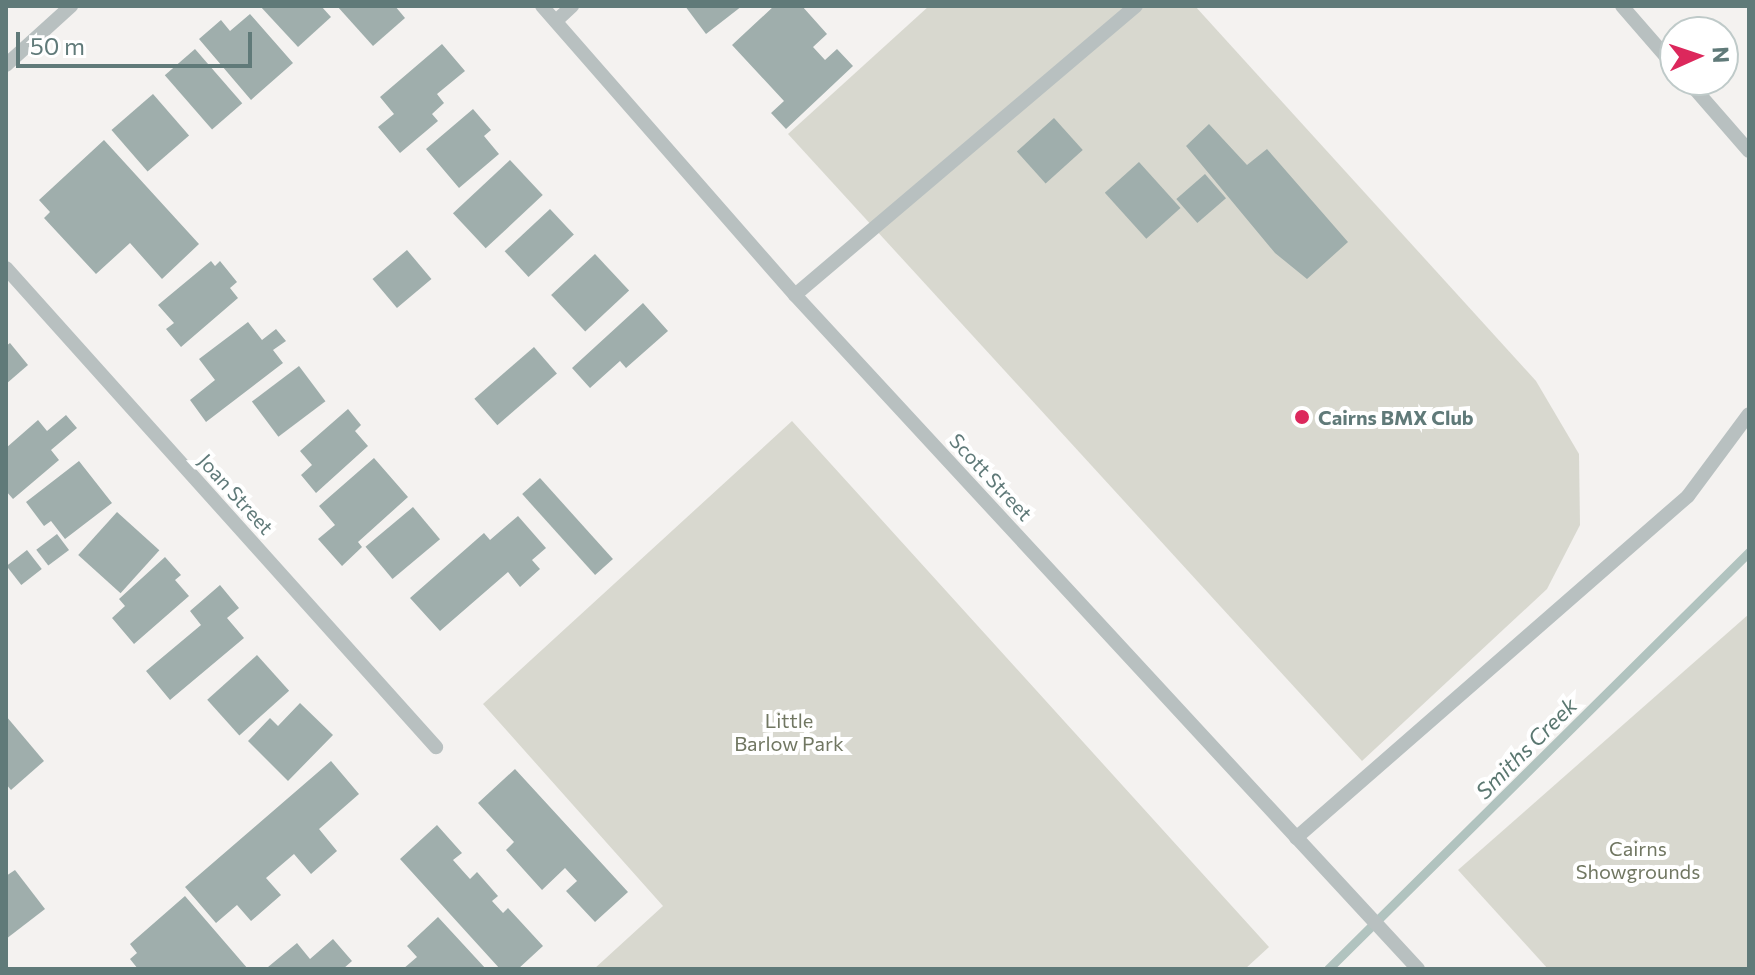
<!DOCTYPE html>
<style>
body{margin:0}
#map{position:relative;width:1755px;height:975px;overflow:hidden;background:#f4f2f0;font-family:Commissioner,sans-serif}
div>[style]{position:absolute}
.green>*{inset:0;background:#d8d8cf}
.stream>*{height:9px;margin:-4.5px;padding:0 4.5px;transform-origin:4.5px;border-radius:4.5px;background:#b1c3bf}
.building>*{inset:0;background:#9faeac;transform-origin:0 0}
.minor>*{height:14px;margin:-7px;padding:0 7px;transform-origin:7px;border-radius:7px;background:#b8c0c0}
.dots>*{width:22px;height:22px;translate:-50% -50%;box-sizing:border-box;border:4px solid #fff;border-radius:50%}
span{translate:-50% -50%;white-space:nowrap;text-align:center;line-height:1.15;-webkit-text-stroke:8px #fff;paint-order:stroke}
.poi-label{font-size:20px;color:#607a79;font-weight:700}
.left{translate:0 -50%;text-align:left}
.street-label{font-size:20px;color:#607a79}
.park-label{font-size:20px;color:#717762}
.water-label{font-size:22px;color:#5a7770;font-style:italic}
.frame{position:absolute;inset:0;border:8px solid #607a79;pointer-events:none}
.north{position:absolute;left:1659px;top:16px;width:80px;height:80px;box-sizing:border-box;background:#fff;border:2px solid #bfcac9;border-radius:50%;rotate:87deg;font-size:22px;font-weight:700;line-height:32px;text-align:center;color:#607a79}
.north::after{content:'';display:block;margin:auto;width:28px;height:36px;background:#dc285c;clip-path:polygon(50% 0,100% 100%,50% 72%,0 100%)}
.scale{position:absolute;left:16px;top:32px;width:236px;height:36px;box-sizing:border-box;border:4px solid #607a79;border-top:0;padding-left:10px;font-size:24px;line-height:28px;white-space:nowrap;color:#607a79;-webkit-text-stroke:6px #fff;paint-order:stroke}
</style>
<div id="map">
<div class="green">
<i style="clip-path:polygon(929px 6px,1195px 6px,1536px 381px,1579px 454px,1580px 525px,1547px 589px,1362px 761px,788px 134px)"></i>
<i style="clip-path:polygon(792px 421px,1269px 947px,1245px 969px,594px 969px,663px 906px,483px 704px)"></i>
<i style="clip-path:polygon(1749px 614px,1749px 969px,1548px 969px,1458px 870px)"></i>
</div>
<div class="stream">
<i style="left:1328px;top:969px;width:593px;rotate:-44.73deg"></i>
</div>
<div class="building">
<i style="clip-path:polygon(260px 6px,321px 6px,331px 17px,298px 47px)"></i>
<i style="clip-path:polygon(337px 6px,395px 6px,405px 18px,373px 46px)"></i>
<i style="clip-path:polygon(685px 6px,742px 6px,706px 34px)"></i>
<i style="clip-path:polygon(774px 6px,802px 6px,827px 34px,813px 47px,825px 60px,837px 49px,853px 66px,786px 129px,771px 113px,784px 101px,732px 45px)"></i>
<i style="clip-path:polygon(250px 14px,293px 63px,251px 100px,199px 39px,221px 20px,230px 31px)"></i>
<i style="clip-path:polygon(442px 44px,465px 71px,437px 94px,444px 103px,432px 114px,438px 121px,400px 153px,378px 127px,394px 114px,380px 97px)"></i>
<i style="left:195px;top:49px;width:72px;height:40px;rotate:49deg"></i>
<i style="left:153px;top:94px;width:55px;height:55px;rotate:49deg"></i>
<i style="clip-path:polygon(473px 109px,491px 130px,484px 136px,499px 154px,459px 188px,426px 149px)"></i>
<i style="left:1054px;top:118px;width:43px;height:50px;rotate:48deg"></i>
<i style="clip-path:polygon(1209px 124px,1247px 165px,1267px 149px,1348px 242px,1307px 279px,1275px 253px,1186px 146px)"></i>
<i style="clip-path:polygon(104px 140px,199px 244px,162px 279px,130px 243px,96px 274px,44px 218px,50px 212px,39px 200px)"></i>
<i style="left:510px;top:160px;width:48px;height:78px;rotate:47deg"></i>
<i style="left:1139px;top:162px;width:62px;height:46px;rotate:48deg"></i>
<i style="left:1205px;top:174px;width:32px;height:38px;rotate:49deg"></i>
<i style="left:550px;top:209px;width:35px;height:62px;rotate:47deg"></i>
<i style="left:407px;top:250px;width:38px;height:45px;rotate:50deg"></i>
<i style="left:595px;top:254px;width:50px;height:60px;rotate:47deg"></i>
<i style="clip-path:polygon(211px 261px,215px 266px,220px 261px,237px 282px,230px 288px,238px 298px,181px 347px,166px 329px,174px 323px,158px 305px)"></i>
<i style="clip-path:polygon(643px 303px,668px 331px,626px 368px,620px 361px,590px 388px,572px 368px)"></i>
<i style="clip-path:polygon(248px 322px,262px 340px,276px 329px,286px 341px,273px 350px,283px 363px,206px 422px,190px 400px,215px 380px,199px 359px)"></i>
<i style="clip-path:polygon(10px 343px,28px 365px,6px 384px,6px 346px)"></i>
<i style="left:534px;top:347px;width:35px;height:79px;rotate:49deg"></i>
<i style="left:299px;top:366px;width:44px;height:59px;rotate:53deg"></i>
<i style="clip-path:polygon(348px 409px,361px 425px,355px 431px,368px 446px,316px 493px,301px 475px,312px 465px,300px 451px)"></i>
<i style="clip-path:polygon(66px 415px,77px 428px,51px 450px,59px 460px,13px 499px,6px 491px,6px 448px,38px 420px,47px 431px)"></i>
<i style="clip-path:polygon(374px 458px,408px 497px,358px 542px,362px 547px,342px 566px,318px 539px,335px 525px,319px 506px)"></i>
<i style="clip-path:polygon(79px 461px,112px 503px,65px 539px,51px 521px,44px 526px,26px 502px)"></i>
<i style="left:540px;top:478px;width:109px;height:24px;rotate:48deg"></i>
<i style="left:413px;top:507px;width:42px;height:62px;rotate:50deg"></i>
<i style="left:117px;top:512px;width:57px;height:58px;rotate:42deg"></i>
<i style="clip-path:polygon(518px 516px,546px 548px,532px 560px,540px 569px,520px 587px,508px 572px,440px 631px,410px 598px,484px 533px,490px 540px)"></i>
<i style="left:57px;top:534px;width:20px;height:26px;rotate:53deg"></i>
<i style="left:27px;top:550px;width:24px;height:26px;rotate:52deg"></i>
<i style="clip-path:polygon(165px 557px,181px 575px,175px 580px,189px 596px,134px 644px,112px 618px,125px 606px,119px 599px)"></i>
<i style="clip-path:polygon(220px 585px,239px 608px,227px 618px,244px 638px,170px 700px,146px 671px,201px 625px,190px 611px)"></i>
<i style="left:257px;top:655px;width:48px;height:67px;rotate:48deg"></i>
<i style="clip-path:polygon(300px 703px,333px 735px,288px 781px,248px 741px,270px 718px,278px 726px)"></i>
<i style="clip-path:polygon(6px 716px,44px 761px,11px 790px,6px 784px)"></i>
<i style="clip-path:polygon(331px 761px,359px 794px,319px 829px,337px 851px,311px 874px,294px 854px,266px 878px,281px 895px,251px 921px,237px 905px,216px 923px,185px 887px)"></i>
<i style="clip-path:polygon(515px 769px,628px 892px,595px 922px,566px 891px,577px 881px,565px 868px,542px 890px,506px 850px,514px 842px,478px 803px)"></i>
<i style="clip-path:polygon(437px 825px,462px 853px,453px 860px,470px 879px,477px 872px,498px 896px,492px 901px,503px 913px,508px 908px,543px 946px,518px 969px,500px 969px,400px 859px)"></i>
<i style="clip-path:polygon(15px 870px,45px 909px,6px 939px,6px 876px)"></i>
<i style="clip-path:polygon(185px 896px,248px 969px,138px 969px,130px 959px,137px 953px,130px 944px)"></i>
<i style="clip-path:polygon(438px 917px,486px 969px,403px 969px,417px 957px,407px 946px)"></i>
<i style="clip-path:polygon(333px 939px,352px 961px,343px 969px,268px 967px,297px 943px,310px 959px)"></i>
</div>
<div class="minor">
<i style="left:542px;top:6px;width:384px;rotate:48.8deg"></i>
<i style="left:795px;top:295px;width:918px;rotate:47.25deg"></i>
<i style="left:1622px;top:6px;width:81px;rotate:49deg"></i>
<i style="left:556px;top:21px;width:22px;rotate:-43deg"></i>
<i style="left:6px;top:65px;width:88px;rotate:-42.2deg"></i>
<i style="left:1687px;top:80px;width:94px;rotate:48.9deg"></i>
<i style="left:6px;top:268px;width:644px;rotate:48.09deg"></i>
<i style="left:795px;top:295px;width:447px;rotate:-40.3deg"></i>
<i style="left:1296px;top:838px;width:520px;rotate:-41.1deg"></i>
<i style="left:1688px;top:496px;width:102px;rotate:-53.4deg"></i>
</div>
<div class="dots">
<i style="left:1302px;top:417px;background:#dc285c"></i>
</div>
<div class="poi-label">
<span class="left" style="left:1318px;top:417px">Cairns BMX Club</span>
</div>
<div class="street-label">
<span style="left:991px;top:477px;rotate:47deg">Scott Street</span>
<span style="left:236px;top:494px;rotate:48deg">Joan Street</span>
</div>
<div class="park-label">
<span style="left:789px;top:732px">Little<br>Barlow Park</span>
<span style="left:1638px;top:860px">Cairns<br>Showgrounds</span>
</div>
<div class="water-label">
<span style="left:1526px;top:748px;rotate:-45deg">Smiths Creek</span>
</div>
<div class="frame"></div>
<div class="north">N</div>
<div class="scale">50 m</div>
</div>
